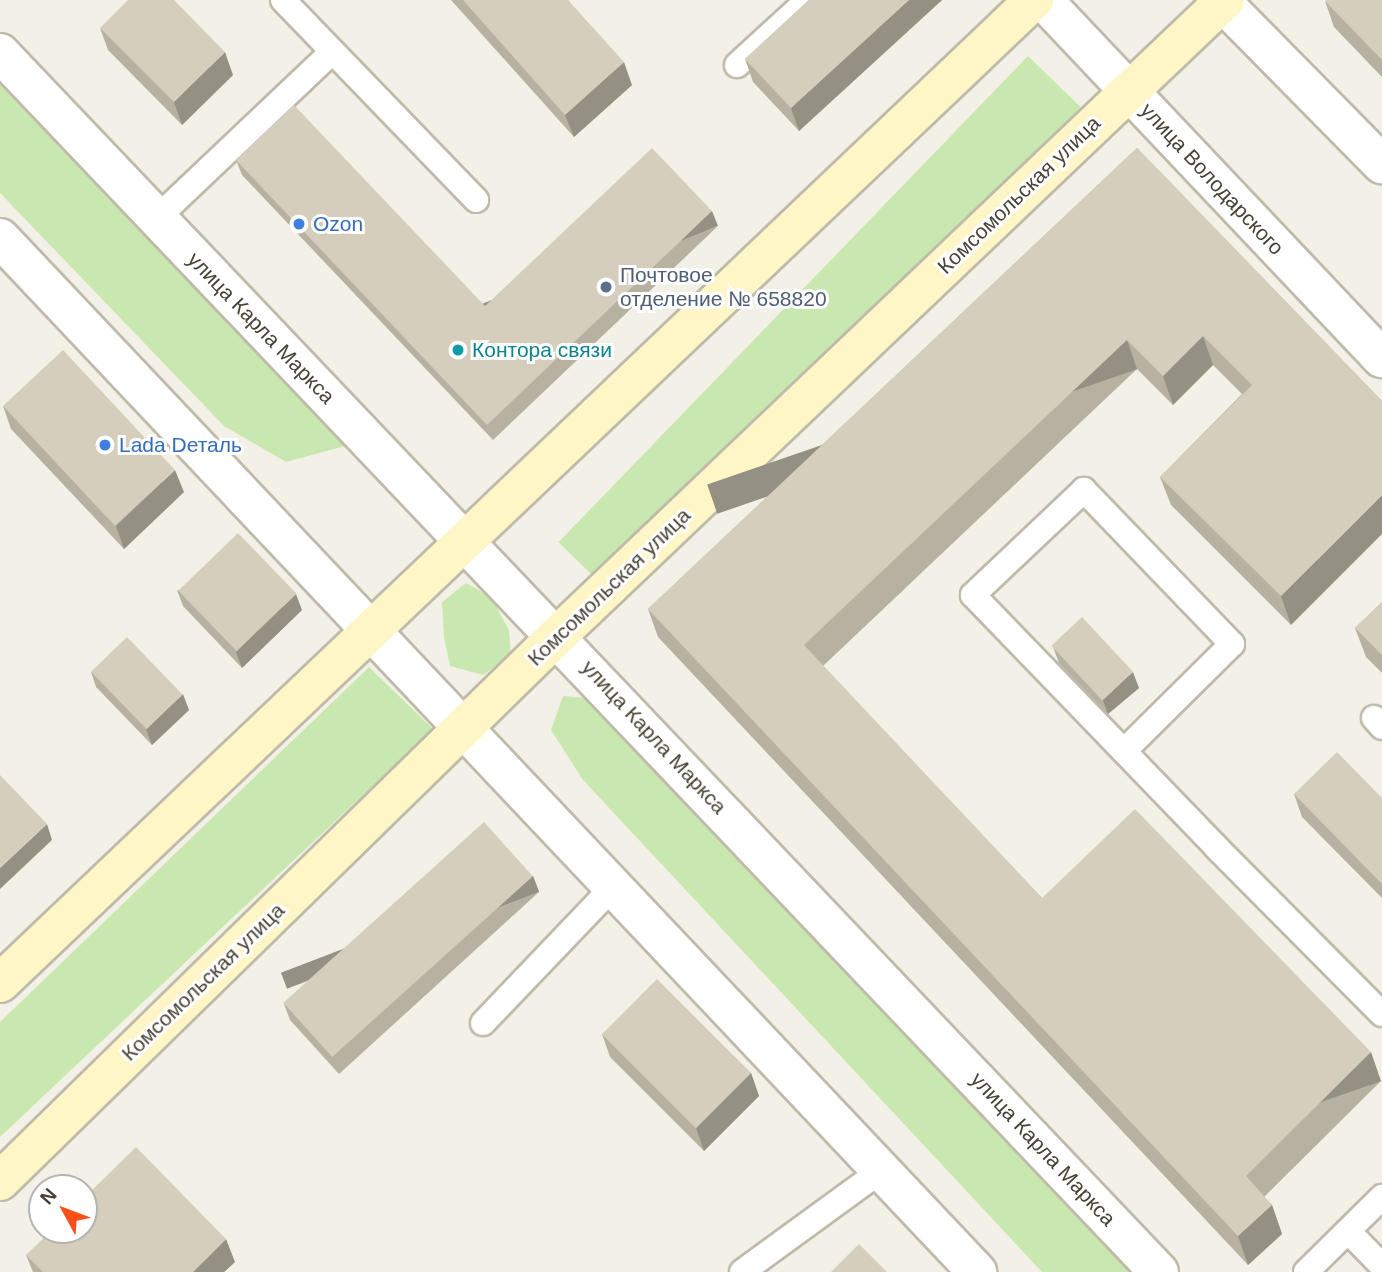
<!DOCTYPE html>
<meta charset="utf-8">
<style>
body{margin:0}
#map{position:relative;width:1382px;height:1272px;overflow:hidden;background:#f3f1e7;font-family:Arial,sans-serif}
div>[style]{position:absolute}
.green>*{inset:0;background:#c9e8b0;transform-origin:0 0}
.roads{filter:drop-shadow(2px 0 #bfbaaa) drop-shadow(-2px 0 #bfbaaa) drop-shadow(0 2px #bfbaaa) drop-shadow(0 -2px #bfbaaa)}
.lane>*{height:24px;margin:-12px;padding:0 12px;transform-origin:12px;border-radius:12px;background:#fff}
.street>*{height:38px;margin:-19px;padding:0 19px;transform-origin:19px;border-radius:19px;background:#fff}
.secondary>*{height:38px;margin:-19px;padding:0 19px;transform-origin:19px;border-radius:19px;background:#fef6c6}
.wall>*{inset:0;background:#b7b1a2}
.shaded-wall>*{inset:0;background:#959084;transform-origin:0 0}
.building>*{inset:0;background:#d5cebc;transform-origin:0 0}
.dots>*{width:19px;height:19px;translate:-50% -50%;box-sizing:border-box;border:4px solid #fff;border-radius:50%}
span{translate:-50% -50%;white-space:nowrap;text-align:center;line-height:1.15;-webkit-text-stroke:6px #fff;paint-order:stroke}
.street-label{font-size:21px;color:#474236}
.shop-label{font-size:21px;color:#366cbe}
.left{translate:0 -50%;text-align:left}
.service-label{font-size:21px;color:#4e5e75}
.culture-label{font-size:21px;color:#0d838f}
.north{position:absolute;left:28px;top:1174px;width:70px;height:70px;box-sizing:border-box;background:#fff;border:2px solid #b5b3af;border-radius:50%;rotate:311deg;font-size:19px;font-weight:700;line-height:28px;text-align:center;color:#474236}
.north::after{content:'';display:block;margin:auto;width:24px;height:32px;background:#f94f19;clip-path:polygon(50% 0,100% 100%,50% 72%,0 100%)}
</style>
<div id="map">
<div class="green">
<i style="left:1028px;top:56px;width:73px;height:676px;rotate:44deg"></i>
<i style="clip-path:polygon(0 73px,360px 442px,286px 462px,224px 426px,0 193px)"></i>
<i style="clip-path:polygon(466px 583px,491px 597px,509px 630px,511px 655px,483px 675px,450px 666px,444px 638px,442px 602px)"></i>
<i style="clip-path:polygon(369px 667px,433px 729px,0 1137px,0 1022px)"></i>
<i style="clip-path:polygon(563px 696px,608px 700px,1143px 1272px,1042px 1272px,583px 780px,551px 730px)"></i>
</div>
<div class="roads">
<div class="lane">
<i style="left:283px;top:0;width:278px;rotate:46deg"></i>
<i style="left:737px;top:65px;width:96px;rotate:-42.5deg"></i>
<i style="left:157px;top:218px;width:241px;rotate:-43.5deg"></i>
<i style="left:1374px;top:718px;width:12px;rotate:48deg"></i>
<i style="left:1124px;top:751px;width:152px;rotate:-44.7deg"></i>
<i style="left:1232px;top:644px;width:214px;rotate:-133.9deg"></i>
<i style="left:1084px;top:490px;width:153px;rotate:136.6deg"></i>
<i style="left:973px;top:595px;width:351px;rotate:46deg"></i>
<i style="left:1217px;top:848px;width:234px;rotate:45.2deg"></i>
<i style="left:483px;top:1023px;width:187px;rotate:-46.3deg"></i>
<i style="left:1348px;top:1231px;width:49px;rotate:45.8deg"></i>
<i style="left:742px;top:1272px;width:173px;rotate:-36.1deg"></i>
<i style="left:1306px;top:1272px;width:107px;rotate:-44.6deg"></i>
</div>
<div class="street">
<i style="left:1043px;top:0;width:493px;rotate:46.6deg"></i>
<i style="left:1220px;top:0;width:231px;rotate:45.4deg"></i>
<i style="left:0;top:53px;width:1682px;rotate:46.45deg"></i>
<i style="left:0;top:238px;width:1423px;rotate:46.62deg"></i>
</div>
<div class="secondary">
<i style="left:0;top:983px;width:1427px;rotate:-43.55deg"></i>
<i style="left:0;top:1181px;width:781px;rotate:-44.38deg"></i>
<i style="left:558px;top:635px;width:921px;rotate:-43.59deg"></i>
</div>
</div>
<div class="wall">
<i style="clip-path:polygon(451px 0,568px 0,632px 85px,574px 137px)"></i>
<i style="clip-path:polygon(809px 0,942px 0,799px 131px,753px 82px,745px 59px)"></i>
<i style="clip-path:polygon(1382px 0,1382px 77px,1334px 27px,1325px 1px)"></i>
<i style="clip-path:polygon(100px 28px,233px 75px,182px 125px,108px 50px)"></i>
<i style="clip-path:polygon(1137px 148px,1382px 401px,1291px 625px,1171px 505px,1160px 477px,1242px 394px,1213px 365px,1173px 405px,1137px 369px,823px 666px,1042px 898px,1381px 1081px,1264px 1197px,1272px 1205px,1282px 1234px,1248px 1265px,658px 637px,648px 609px)"></i>
<i style="clip-path:polygon(236px 160px,485px 306px,718px 226px,493px 440px,242px 175px)"></i>
<i style="clip-path:polygon(3px 406px,184px 492px,124px 549px,11px 429px)"></i>
<i style="clip-path:polygon(177px 590px,302px 610px,242px 668px,183px 606px)"></i>
<i style="clip-path:polygon(1382px 602px,1382px 673px,1366px 657px,1355px 628px)"></i>
<i style="clip-path:polygon(1053px 647px,1139px 688px,1108px 714px,1059px 663px)"></i>
<i style="clip-path:polygon(91px 672px,189px 710px,152px 745px,96px 687px)"></i>
<i style="clip-path:polygon(1294px 794px,1382px 798px,1382px 898px,1302px 817px)"></i>
<i style="clip-path:polygon(533px 876px,539px 892px,339px 1074px,290px 1020px,284px 1004px)"></i>
<i style="clip-path:polygon(602px 1034px,751px 1073px,759px 1096px,704px 1151px,610px 1057px)"></i>
<i style="clip-path:polygon(26px 1255px,235px 1262px,224px 1272px,33px 1272px)"></i>
</div>
<div class="shaded-wall">
<i style="clip-path:polygon(909px 0,942px 0,799px 131px,791px 108px)"></i>
<i style="clip-path:polygon(225px 52px,233px 75px,182px 125px,174px 102px)"></i>
<i style="clip-path:polygon(624px 62px,632px 85px,574px 137px,565px 115px)"></i>
<i style="left:712px;top:211px;width:16px;height:311px;rotate:68deg"></i>
<i style="clip-path:polygon(1203px 336px,1213px 365px,1173px 405px,1163px 376px)"></i>
<i style="left:1127px;top:340px;width:31px;height:444px;rotate:71deg"></i>
<i style="clip-path:polygon(175px 470px,184px 492px,124px 549px,116px 526px)"></i>
<i style="clip-path:polygon(1382px 495px,1382px 534px,1291px 625px,1281px 596px)"></i>
<i style="clip-path:polygon(296px 594px,302px 610px,242px 668px,236px 652px)"></i>
<i style="clip-path:polygon(1133px 672px,1139px 688px,1108px 714px,1102px 698px)"></i>
<i style="clip-path:polygon(183px 694px,189px 710px,152px 745px,146px 729px)"></i>
<i style="clip-path:polygon(47px 824px,52px 840px,0 889px,0 868px)"></i>
<i style="left:533px;top:876px;width:17px;height:270px;rotate:69deg"></i>
<i style="left:1371px;top:1052px;width:31px;height:176px;rotate:71deg"></i>
<i style="clip-path:polygon(751px 1073px,759px 1096px,704px 1151px,696px 1128px)"></i>
<i style="clip-path:polygon(1272px 1205px,1282px 1234px,1248px 1265px,1238px 1236px)"></i>
<i style="clip-path:polygon(226px 1239px,235px 1262px,224px 1272px,193px 1272px)"></i>
</div>
<div class="building">
<i style="clip-path:polygon(128px 0,174px 0,225px 52px,174px 102px,100px 28px)"></i>
<i style="clip-path:polygon(463px 0,568px 0,624px 62px,565px 115px)"></i>
<i style="clip-path:polygon(809px 0,909px 0,791px 108px,745px 59px)"></i>
<i style="clip-path:polygon(1326px 0,1382px 0,1382px 60px,1325px 1px)"></i>
<i style="clip-path:polygon(294px 105px,485px 306px,652px 148px,712px 211px,487px 425px,236px 160px)"></i>
<i style="clip-path:polygon(1137px 148px,1382px 401px,1382px 495px,1281px 596px,1160px 477px,1252px 385px,1203px 336px,1163px 376px,1127px 340px,804px 645px,1042px 898px,1135px 809px,1371px 1052px,1246px 1176px,1272px 1205px,1238px 1236px,648px 609px)"></i>
<i style="left:63px;top:350px;width:164px;height:82px;rotate:47deg"></i>
<i style="left:238px;top:533px;width:84px;height:83px;rotate:46deg"></i>
<i style="clip-path:polygon(1382px 602px,1382px 655px,1355px 628px)"></i>
<i style="left:1082px;top:617px;width:75px;height:42px;rotate:47deg"></i>
<i style="left:127px;top:637px;width:80px;height:50px;rotate:46deg"></i>
<i style="clip-path:polygon(1337px 752px,1382px 798px,1382px 884px,1294px 794px)"></i>
<i style="clip-path:polygon(0 775px,47px 824px,0 868px)"></i>
<i style="left:484px;top:822px;width:73px;height:270px;rotate:48deg"></i>
<i style="left:657px;top:979px;width:133px;height:78px;rotate:45deg"></i>
<i style="clip-path:polygon(136px 1147px,226px 1239px,193px 1272px,43px 1272px,26px 1255px,52px 1230px,84px 1230px,84px 1198px)"></i>
<i style="clip-path:polygon(859px 1244px,887px 1272px,831px 1272px)"></i>
</div>
<div class="dots">
<i style="left:299px;top:224px;background:#3f7fe0"></i>
<i style="left:606px;top:287px;background:#5c6f8a"></i>
<i style="left:458px;top:350px;background:#0f9aa8"></i>
<i style="left:105px;top:445px;background:#3f7fe0"></i>
</div>
<div class="street-label">
<span style="left:1212px;top:179px;rotate:47deg">улица Володарского</span>
<span style="left:1019px;top:195px;rotate:-44deg">Комсомольская улица</span>
<span style="left:261px;top:328px;rotate:46deg">улица Карла Маркса</span>
<span style="left:609px;top:587px;rotate:-44deg">Комсомольская улица</span>
<span style="left:654px;top:737px;rotate:47deg">улица Карла Маркса</span>
<span style="left:203px;top:982px;rotate:-44deg">Комсомольская улица</span>
<span style="left:1043px;top:1149px;rotate:47deg">улица Карла Маркса</span>
</div>
<div class="shop-label">
<span class="left" style="left:313px;top:224px">Ozon</span>
<span class="left" style="left:119px;top:445px">Lada Dеталь</span>
</div>
<div class="service-label">
<span class="left" style="left:620px;top:287px">Почтовое<br>отделение № 658820</span>
</div>
<div class="culture-label">
<span class="left" style="left:472px;top:350px">Контора связи</span>
</div>
<div class="north">N</div>
</div>
